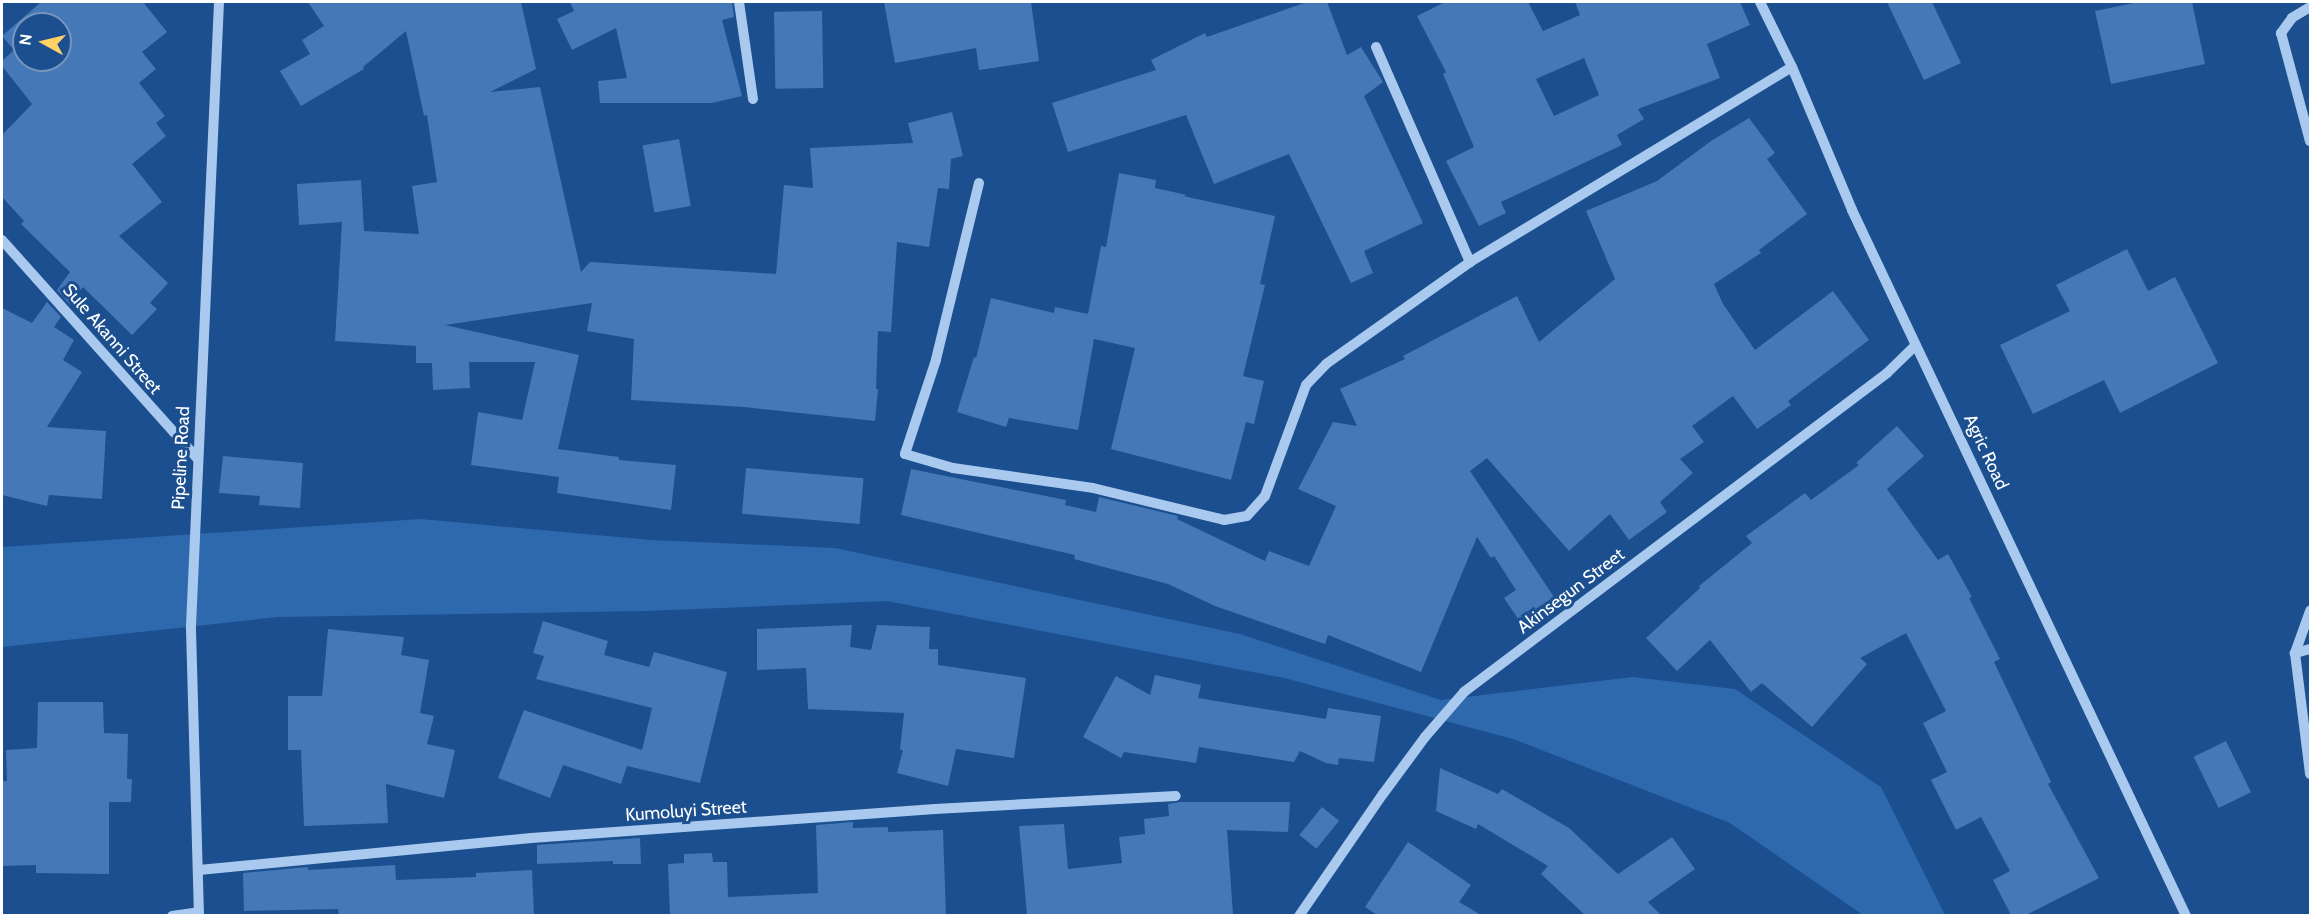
<!DOCTYPE html>
<style>
body{margin:0}
#map{position:relative;width:2312px;height:917px;overflow:hidden;background:#1b4f8f;font-family:Cabin,sans-serif}
div>[style]{position:absolute}
.green>*{inset:0;background:#2e69ad}
.building>*{inset:0;background:#4478b7;transform-origin:0 0}
.minor>*{height:10px;margin:-5px;padding:0 5px;transform-origin:5px;border-radius:5px;background:#a9c9ee}
span{translate:-50% -50%;white-space:nowrap;text-align:center;line-height:1.15;-webkit-text-stroke:6px #1b4f8f;paint-order:stroke}
.street-label{font-size:18px;color:#fff}
.frame{position:absolute;inset:0;border:3px solid #fff;pointer-events:none}
.north{position:absolute;left:12px;top:12px;width:60px;height:60px;box-sizing:border-box;background:#1b4f8f;border:2px solid #7695bc;border-radius:50%;rotate:278deg;font-size:16px;font-weight:700;line-height:24px;text-align:center;color:#fff}
.north::after{content:'';display:block;margin:auto;width:21px;height:27px;background:#ffd166;clip-path:polygon(50% 0,100% 100%,50% 72%,0 100%)}
</style>
<div id="map">
<div class="green">
<i style="clip-path:polygon(421px 519px,651px 540px,835px 548px,1240px 634px,1441px 700px,1633px 677px,1735px 689px,1881px 787px,1945px 915px,1863px 915px,1730px 823px,1513px 739px,1284px 678px,887px 601px,647px 611px,278px 617px,2px 647px,2px 547px)"></i>
</div>
<div class="building">
<i style="clip-path:polygon(evenodd,41px 2px,143px 2px,167px 32px,142px 52px,156px 69px,139px 83px,165px 116px,156px 123px,166px 136px,132px 164px,162px 202px,119px 236px,168px 283px,150px 303px,157px 309px,132px 335px,83px 287px,70px 305px,57px 290px,70px 272px,21px 224px,24px 221px,2px 197px,2px 135px,32px 104px,2px 66px,2px 61px,14px 50px,2px 36px,41px 2px,24px 24px,60px 24px,60px 60px,24px 60px,24px 24px)"></i>
<i style="clip-path:polygon(308px 2px,521px 2px,536px 69px,490px 92px,540px 87px,581px 272px,590px 262px,776px 274px,784px 185px,813px 188px,810px 148px,913px 143px,908px 123px,952px 112px,963px 156px,951px 159px,949px 189px,938px 188px,929px 247px,897px 242px,891px 332px,878px 331px,876px 389px,878px 389px,875px 421px,744px 407px,631px 400px,634px 339px,587px 331px,592px 303px,445px 325px,579px 355px,558px 449px,619px 457px,619px 460px,676px 465px,671px 510px,557px 493px,559px 477px,471px 465px,478px 412px,522px 420px,535px 362px,469px 362px,470px 388px,433px 390px,432px 363px,416px 363px,416px 346px,335px 341px,342px 222px,299px 225px,297px 184px,361px 180px,364px 231px,419px 234px,412px 186px,437px 182px,427px 115px,424px 116px,406px 31px,363px 67px,364px 69px,301px 106px,280px 71px,310px 54px,302px 40px,324px 26px)"></i>
<i style="clip-path:polygon(570px 2px,732px 2px,734px 17px,722px 20px,742px 96px,712px 103px,600px 103px,598px 81px,627px 78px,616px 28px,572px 50px,557px 19px,574px 11px)"></i>
<i style="clip-path:polygon(884px 2px,1031px 2px,1039px 61px,979px 70px,976px 48px,895px 63px)"></i>
<i style="clip-path:polygon(1307px 2px,1327px 2px,1347px 55px,1361px 47px,1383px 82px,1364px 96px,1423px 223px,1364px 251px,1373px 273px,1351px 283px,1289px 154px,1214px 184px,1186px 115px,1068px 152px,1052px 103px,1156px 70px,1151px 60px,1205px 33px,1207px 37px)"></i>
<i style="clip-path:polygon(evenodd,1445px 2px,1528px 2px,1543px 31px,1580px 15px,1575px 2px,1740px 2px,1750px 25px,1707px 44px,1720px 78px,1638px 109px,1644px 119px,1617px 135px,1622px 145px,1501px 202px,1506px 213px,1479px 226px,1446px 161px,1474px 147px,1443px 74px,1446px 72px,1417px 16px,1445px 2px,1584px 58px,1599px 95px,1554px 116px,1536px 79px,1584px 58px)"></i>
<i style="clip-path:polygon(1887px 2px,1932px 2px,1961px 63px,1924px 80px)"></i>
<i style="clip-path:polygon(2139px 2px,2192px 2px,2205px 64px,2111px 84px,2095px 11px)"></i>
<i style="left:822px;top:11px;width:77px;height:48px;rotate:89deg"></i>
<i style="clip-path:polygon(1749px 118px,1775px 153px,1767px 159px,1807px 214px,1759px 250px,1761px 253px,1714px 284px,1723px 304px,1755px 350px,1833px 291px,1869px 340px,1788px 401px,1791px 405px,1757px 429px,1733px 396px,1692px 426px,1704px 442px,1680px 459px,1693px 473px,1660px 502px,1667px 512px,1629px 540px,1610px 514px,1569px 551px,1487px 458px,1470px 471px,1554px 597px,1519px 620px,1504px 598px,1516px 590px,1494px 556px,1491px 558px,1477px 537px,1421px 672px,1328px 635px,1325px 644px,1215px 606px,1168px 584px,1074px 559px,1075px 555px,901px 515px,911px 469px,1066px 500px,1065px 505px,1096px 512px,1099px 497px,1178px 516px,1177px 519px,1265px 561px,1269px 551px,1309px 566px,1336px 506px,1298px 489px,1333px 422px,1357px 426px,1340px 389px,1405px 359px,1403px 356px,1517px 296px,1539px 342px,1615px 279px,1586px 211px,1657px 181px,1711px 141px)"></i>
<i style="left:679px;top:139px;width:68px;height:37px;rotate:80deg"></i>
<i style="clip-path:polygon(1119px 173px,1156px 180px,1155px 188px,1187px 195px,1183px 196px,1275px 216px,1260px 284px,1265px 285px,1243px 376px,1264px 381px,1254px 424px,1246px 422px,1231px 480px,1111px 449px,1135px 348px,1094px 339px,1078px 430px,1009px 418px,1006px 427px,957px 412px,974px 357px,976px 358px,991px 298px,1054px 313px,1055px 307px,1088px 314px,1101px 246px,1106px 247px)"></i>
<i style="clip-path:polygon(2127px 249px,2148px 291px,2175px 277px,2218px 363px,2120px 413px,2104px 380px,2033px 414px,2000px 345px,2070px 311px,2056px 285px)"></i>
<i style="clip-path:polygon(47px 302px,61px 317px,54px 327px,74px 340px,63px 360px,82px 372px,47px 427px,106px 431px,102px 499px,49px 495px,47px 506px,2px 495px,2px 308px,32px 323px)"></i>
<i style="clip-path:polygon(1897px 426px,1924px 456px,1887px 489px,1938px 560px,1948px 554px,1972px 597px,1969px 598px,2000px 659px,1994px 662px,2051px 782px,2048px 784px,2099px 878px,2026px 915px,2011px 915px,1993px 880px,2010px 871px,1981px 817px,1956px 830px,1931px 780px,1947px 772px,1923px 723px,1946px 711px,1906px 633px,1860px 658px,1867px 664px,1812px 727px,1762px 683px,1751px 692px,1710px 640px,1677px 671px,1646px 638px,1700px 588px,1699px 586px,1752px 543px,1746px 536px,1805px 493px,1811px 500px,1859px 465px,1856px 463px)"></i>
<i style="clip-path:polygon(223px 456px,303px 463px,300px 508px,259px 505px,260px 496px,219px 493px)"></i>
<i style="left:746px;top:468px;width:118px;height:46px;rotate:5deg"></i>
<i style="clip-path:polygon(543px 621px,608px 641px,604px 655px,649px 667px,654px 652px,727px 672px,700px 783px,627px 766px,621px 784px,563px 765px,550px 798px,498px 778px,524px 710px,642px 750px,652px 708px,536px 679px,544px 656px,533px 653px)"></i>
<i style="clip-path:polygon(852px 625px,850px 647px,871px 650px,877px 625px,930px 627px,929px 649px,938px 649px,938px 665px,1026px 678px,1014px 758px,956px 749px,948px 786px,897px 773px,903px 750px,900px 750px,904px 713px,808px 709px,806px 668px,757px 670px,757px 629px)"></i>
<i style="clip-path:polygon(328px 629px,404px 637px,401px 655px,429px 660px,420px 713px,434px 716px,427px 744px,455px 750px,444px 798px,386px 784px,388px 823px,304px 826px,301px 750px,288px 750px,288px 696px,322px 696px)"></i>
<i style="clip-path:polygon(1155px 675px,1201px 685px,1198px 698px,1326px 719px,1328px 708px,1381px 716px,1374px 762px,1339px 758px,1338px 765px,1326px 763px,1300px 751px,1294px 762px,1199px 747px,1196px 763px,1124px 752px,1121px 758px,1083px 737px,1116px 676px,1150px 695px)"></i>
<i style="clip-path:polygon(38px 702px,103px 702px,104px 733px,128px 734px,127px 779px,132px 779px,131px 802px,109px 802px,109px 874px,36px 873px,36px 865px,2px 866px,2px 781px,7px 781px,6px 750px,37px 748px)"></i>
<i style="left:2226px;top:741px;width:57px;height:36px;rotate:64deg"></i>
<i style="clip-path:polygon(1440px 768px,1498px 794px,1502px 789px,1569px 828px,1618px 874px,1672px 837px,1695px 869px,1648px 902px,1661px 915px,1585px 915px,1541px 874px,1548px 866px,1478px 824px,1476px 829px,1436px 811px)"></i>
<i style="clip-path:polygon(1180px 802px,1290px 802px,1288px 832px,1227px 830px,1233px 914px,1027px 915px,1019px 826px,1064px 824px,1068px 869px,1122px 863px,1119px 837px,1145px 834px,1144px 819px,1169px 816px,1168px 804px)"></i>
<i style="left:1322px;top:807px;width:22px;height:36px;rotate:39deg"></i>
<i style="clip-path:polygon(853px 822px,853px 828px,888px 827px,888px 832px,943px 830px,946px 915px,670px 915px,668px 864px,684px 863px,684px 854px,712px 853px,713px 862px,727px 862px,728px 897px,818px 893px,816px 825px)"></i>
<i style="clip-path:polygon(640px 838px,641px 864px,613px 864px,613px 861px,537px 864px,537px 845px)"></i>
<i style="clip-path:polygon(1408px 842px,1471px 885px,1459px 902px,1481px 915px,1377px 915px,1365px 907px)"></i>
<i style="clip-path:polygon(395px 865px,396px 880px,476px 877px,476px 873px,532px 870px,534px 915px,339px 915px,338px 909px,244px 911px,243px 873px,308px 867px,308px 870px)"></i>
</div>
<div class="minor">
<i style="left:739px;top:2px;width:98px;rotate:81.8deg"></i>
<i style="left:1760px;top:2px;width:72px;rotate:63.8deg"></i>
<i style="left:1792px;top:67px;width:155px;rotate:67.2deg"></i>
<i style="left:1852px;top:210px;width:781px;rotate:64.68deg"></i>
<i style="left:2310px;top:7px;width:21px;rotate:149deg"></i>
<i style="left:2292px;top:18px;width:19px;rotate:126deg"></i>
<i style="left:2281px;top:33px;width:112px;rotate:75deg"></i>
<i style="left:1376px;top:47px;width:235px;rotate:66.4deg"></i>
<i style="left:979px;top:183px;width:182px;rotate:103.7deg"></i>
<i style="left:936px;top:360px;width:99px;rotate:108.3deg"></i>
<i style="left:905px;top:454px;width:50px;rotate:16.3deg"></i>
<i style="left:953px;top:468px;width:141px;rotate:8.1deg"></i>
<i style="left:1093px;top:488px;width:135px;rotate:13.7deg"></i>
<i style="left:1224px;top:520px;width:23px;rotate:-10deg"></i>
<i style="left:1247px;top:516px;width:27px;rotate:-48deg"></i>
<i style="left:1265px;top:496px;width:118px;rotate:-69.7deg"></i>
<i style="left:1306px;top:385px;width:29px;rotate:-46deg"></i>
<i style="left:1326px;top:364px;width:176px;rotate:-35.3deg"></i>
<i style="left:1470px;top:262px;width:376px;rotate:-31.2deg"></i>
<i style="left:2px;top:240px;width:294px;rotate:48.2deg"></i>
<i style="left:2310px;top:649px;width:16px;rotate:165deg"></i>
<i style="left:2295px;top:653px;width:122px;rotate:82.9deg"></i>
<i style="left:2295px;top:653px;width:45px;rotate:-70.3deg"></i>
<i style="left:199px;top:870px;width:334px;rotate:-5.5deg"></i>
<i style="left:531px;top:838px;width:405px;rotate:-4.1deg"></i>
<i style="left:935px;top:809px;width:241px;rotate:-3.1deg"></i>
<i style="left:172px;top:916px;width:27px;rotate:-8deg"></i>
<i style="left:199px;top:916px;width:290px;rotate:-91.6deg"></i>
<i style="left:191px;top:626px;width:625px;rotate:-87.43deg"></i>
<i style="left:1299px;top:916px;width:148px;rotate:-55.5deg"></i>
<i style="left:1383px;top:794px;width:71px;rotate:-53.6deg"></i>
<i style="left:1425px;top:737px;width:60px;rotate:-49.1deg"></i>
<i style="left:1464px;top:692px;width:530px;rotate:-37.02deg"></i>
<i style="left:1887px;top:373px;width:40px;rotate:-44deg"></i>
</div>
<div class="street-label">
<span style="left:112px;top:339px;rotate:49deg">Sule Akanni Street</span>
<span style="left:1986px;top:452px;rotate:65deg">Agric Road</span>
<span style="left:181px;top:458px;rotate:-87deg">Pipeline Road</span>
<span style="left:1571px;top:591px;rotate:-37deg">Akinsegun Street</span>
<span style="left:686px;top:811px;rotate:-4deg">Kumoluyi Street</span>
</div>
<div class="frame"></div>
<div class="north">N</div>
</div>
